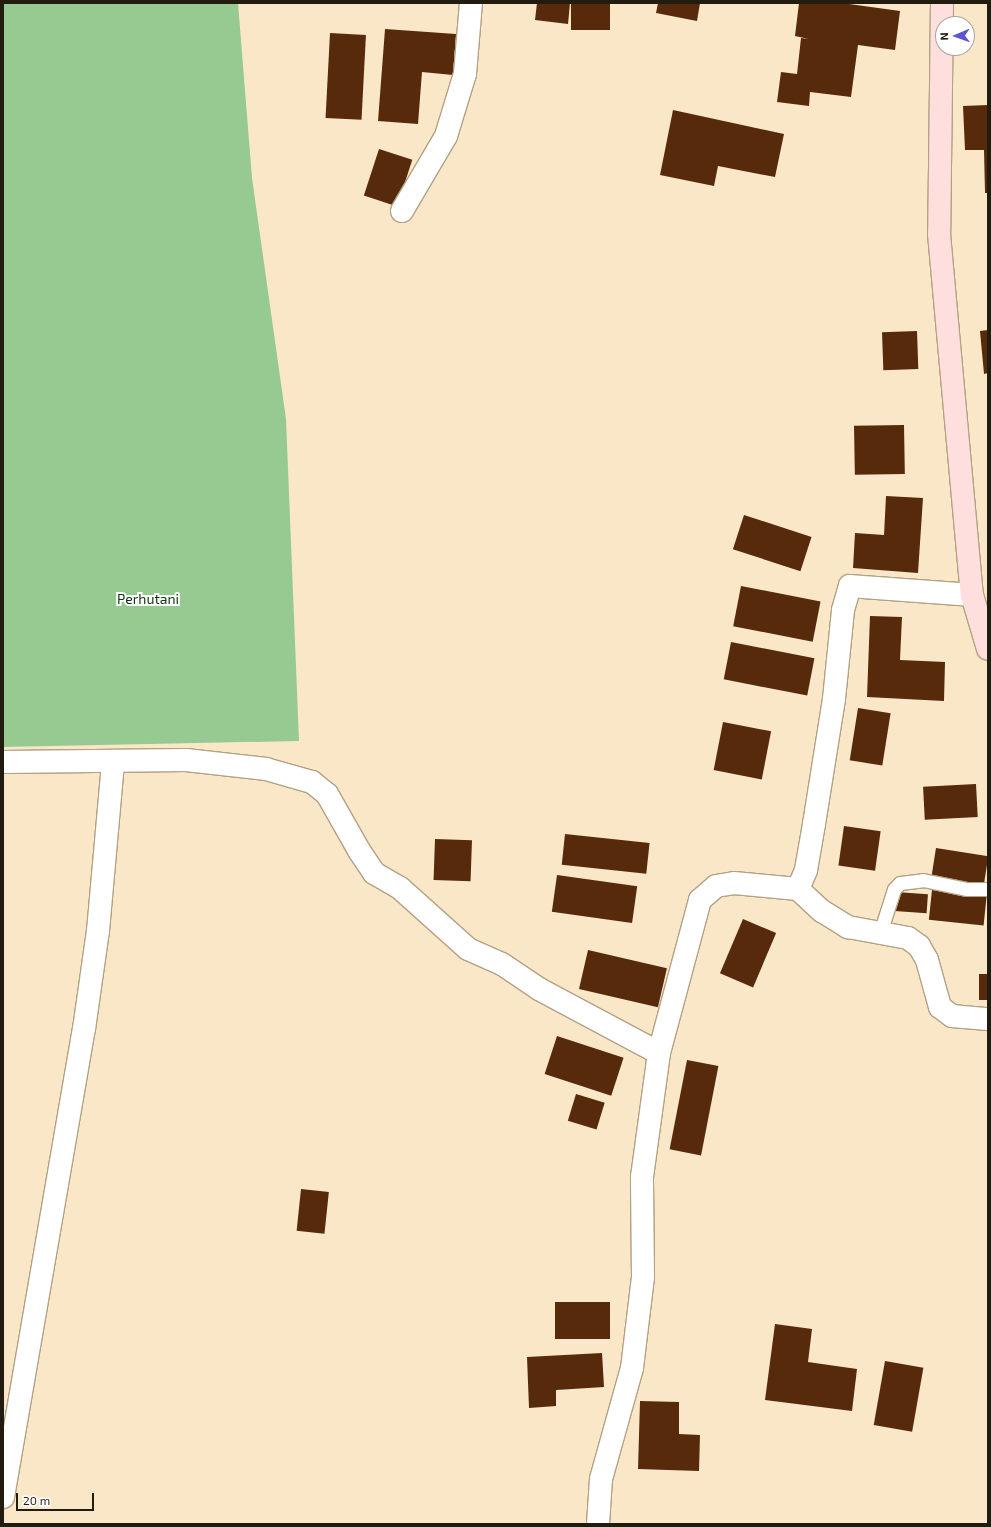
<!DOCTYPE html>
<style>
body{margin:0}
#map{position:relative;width:991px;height:1527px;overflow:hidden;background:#fae7c8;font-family:"Exo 2",sans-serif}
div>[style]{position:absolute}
.forest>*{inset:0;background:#96ca91}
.building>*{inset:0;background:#572a0c;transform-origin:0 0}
.roads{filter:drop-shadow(1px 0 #b2a184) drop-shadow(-1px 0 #b2a184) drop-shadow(0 1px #b2a184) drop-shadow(0 -1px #b2a184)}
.lane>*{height:13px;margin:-6.5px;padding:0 6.5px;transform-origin:6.5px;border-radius:6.5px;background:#fff}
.street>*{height:22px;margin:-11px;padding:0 11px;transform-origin:11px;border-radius:11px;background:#fff}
.secondary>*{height:22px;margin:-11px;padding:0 11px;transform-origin:11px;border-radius:11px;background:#fedfdd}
span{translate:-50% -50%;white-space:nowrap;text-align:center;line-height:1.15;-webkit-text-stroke:4px #fff;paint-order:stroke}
.park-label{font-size:14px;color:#0f330d}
.frame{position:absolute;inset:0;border:4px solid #221b10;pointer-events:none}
.north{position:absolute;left:935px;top:16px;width:40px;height:40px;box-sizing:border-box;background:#fff;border:1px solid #a7a49f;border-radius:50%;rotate:268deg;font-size:11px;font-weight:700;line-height:16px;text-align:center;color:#221b10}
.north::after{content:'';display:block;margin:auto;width:14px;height:18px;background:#5f55ce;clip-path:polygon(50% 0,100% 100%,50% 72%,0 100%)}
.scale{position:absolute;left:16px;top:1493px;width:78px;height:18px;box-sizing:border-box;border:2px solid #221b10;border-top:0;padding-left:5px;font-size:12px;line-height:14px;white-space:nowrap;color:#221b10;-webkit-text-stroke:3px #fff;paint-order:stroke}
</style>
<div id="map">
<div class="forest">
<i style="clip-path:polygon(3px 3px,238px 3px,252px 178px,286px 419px,299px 741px,3px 747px)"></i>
</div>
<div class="building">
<i style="clip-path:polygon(537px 3px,570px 3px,568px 24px,535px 20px)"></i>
<i style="left:571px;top:3px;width:39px;height:27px"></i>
<i style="clip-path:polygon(658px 3px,700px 3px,697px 21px,656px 13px)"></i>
<i style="clip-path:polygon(799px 3px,842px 3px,900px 11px,895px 50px,858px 45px,851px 97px,810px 92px,809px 106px,777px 102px,781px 72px,797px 74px,801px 38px,809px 39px,795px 36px)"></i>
<i style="clip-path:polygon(385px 29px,456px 34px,453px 75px,422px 72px,418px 124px,378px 121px)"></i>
<i style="left:330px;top:33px;width:36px;height:85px;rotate:3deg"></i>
<i style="clip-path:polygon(988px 105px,988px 193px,985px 193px,984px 150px,965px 150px,963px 106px)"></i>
<i style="clip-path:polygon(673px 110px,784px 134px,775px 177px,718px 166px,714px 186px,660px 175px)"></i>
<i style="left:379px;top:149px;width:35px;height:49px;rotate:18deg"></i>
<i style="clip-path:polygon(988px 330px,988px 373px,984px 374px,980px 331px)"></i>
<i style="left:917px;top:331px;width:38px;height:35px;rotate:88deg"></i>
<i style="left:904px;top:425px;width:49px;height:50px;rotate:89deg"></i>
<i style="clip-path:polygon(886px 496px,923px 498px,918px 573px,853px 568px,855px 533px,884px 535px)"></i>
<i style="left:744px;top:515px;width:71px;height:36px;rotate:18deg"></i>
<i style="left:741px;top:586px;width:81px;height:41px;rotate:11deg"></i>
<i style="clip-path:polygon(870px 616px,902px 617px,900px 660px,945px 662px,944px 701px,867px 697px)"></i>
<i style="left:731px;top:642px;width:85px;height:38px;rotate:11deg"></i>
<i style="left:858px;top:708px;width:33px;height:53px;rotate:9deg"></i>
<i style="left:723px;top:722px;width:49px;height:49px;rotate:11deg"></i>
<i style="left:976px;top:784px;width:33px;height:53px;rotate:87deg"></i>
<i style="left:844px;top:826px;width:37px;height:40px;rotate:8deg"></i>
<i style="left:565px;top:834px;width:85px;height:31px;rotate:6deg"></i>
<i style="left:435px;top:839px;width:37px;height:41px;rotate:2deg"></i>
<i style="left:936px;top:848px;width:53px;height:29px;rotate:9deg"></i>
<i style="left:557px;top:875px;width:81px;height:37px;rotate:8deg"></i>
<i style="left:932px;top:890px;width:55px;height:30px;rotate:6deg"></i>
<i style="left:896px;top:892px;width:32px;height:19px;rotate:4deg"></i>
<i style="left:743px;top:919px;width:36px;height:59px;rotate:23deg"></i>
<i style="left:588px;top:950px;width:81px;height:40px;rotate:13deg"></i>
<i style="left:979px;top:974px;width:9px;height:26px"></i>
<i style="left:557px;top:1036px;width:70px;height:40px;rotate:18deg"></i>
<i style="left:687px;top:1060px;width:32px;height:91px;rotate:11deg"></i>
<i style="left:576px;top:1094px;width:30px;height:28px;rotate:17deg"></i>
<i style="left:301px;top:1189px;width:28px;height:42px;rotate:6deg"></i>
<i style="left:555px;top:1302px;width:55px;height:37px"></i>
<i style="clip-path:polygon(775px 1324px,812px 1329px,808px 1362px,857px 1369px,852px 1411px,765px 1400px)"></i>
<i style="clip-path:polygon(602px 1353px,604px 1387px,556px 1390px,556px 1406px,529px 1408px,527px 1357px)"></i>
<i style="left:885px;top:1361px;width:39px;height:65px;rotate:10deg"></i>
<i style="clip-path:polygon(640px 1401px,679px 1402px,679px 1434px,700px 1435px,699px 1471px,638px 1469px)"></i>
</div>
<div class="roads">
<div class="lane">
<i style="left:880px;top:933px;width:46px;rotate:-72.3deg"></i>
<i style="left:894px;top:889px;width:8px;rotate:-45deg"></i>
<i style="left:900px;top:883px;width:23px;rotate:-7deg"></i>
<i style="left:923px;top:880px;width:45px;rotate:11.6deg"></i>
<i style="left:967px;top:889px;width:21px"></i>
</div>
<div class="street">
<i style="left:402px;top:211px;width:87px;rotate:-59.6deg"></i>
<i style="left:446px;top:136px;width:65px;rotate:-73deg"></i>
<i style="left:465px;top:74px;width:71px;rotate:-85.2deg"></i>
<i style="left:3px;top:762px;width:183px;rotate:-0.6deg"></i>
<i style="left:186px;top:760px;width:81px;rotate:6.4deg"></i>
<i style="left:266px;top:769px;width:48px;rotate:15.8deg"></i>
<i style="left:312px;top:782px;width:19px;rotate:39deg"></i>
<i style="left:327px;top:794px;width:67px;rotate:60.4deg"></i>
<i style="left:360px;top:852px;width:25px;rotate:56deg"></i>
<i style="left:374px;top:873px;width:30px;rotate:30deg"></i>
<i style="left:400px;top:888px;width:91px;rotate:41.9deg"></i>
<i style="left:468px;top:949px;width:37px;rotate:24deg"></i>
<i style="left:502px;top:964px;width:45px;rotate:34deg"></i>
<i style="left:539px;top:989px;width:136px;rotate:28.1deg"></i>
<i style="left:798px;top:889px;width:33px;rotate:43deg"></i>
<i style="left:822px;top:911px;width:31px;rotate:32deg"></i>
<i style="left:848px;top:927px;width:61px;rotate:10.4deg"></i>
<i style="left:908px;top:938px;width:14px;rotate:36deg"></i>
<i style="left:919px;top:946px;width:16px;rotate:60deg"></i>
<i style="left:927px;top:960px;width:49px;rotate:74.5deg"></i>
<i style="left:940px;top:1007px;width:15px;rotate:37deg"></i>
<i style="left:952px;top:1016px;width:36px;rotate:5deg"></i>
<i style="left:3px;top:1497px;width:475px;rotate:-80.2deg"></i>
<i style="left:84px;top:1029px;width:99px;rotate:-81.9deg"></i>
<i style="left:98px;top:931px;width:170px;rotate:-84.9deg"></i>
<i style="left:598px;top:1524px;width:45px;rotate:-86.2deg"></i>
<i style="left:601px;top:1479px;width:115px;rotate:-74.4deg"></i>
<i style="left:632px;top:1368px;width:92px;rotate:-83.1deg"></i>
<i style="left:643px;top:1277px;width:100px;rotate:-90.6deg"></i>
<i style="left:642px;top:1177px;width:125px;rotate:-82.2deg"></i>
<i style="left:659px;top:1053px;width:158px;rotate:-75deg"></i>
<i style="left:700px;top:900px;width:21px;rotate:-41deg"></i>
<i style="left:716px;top:886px;width:18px;rotate:-9deg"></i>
<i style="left:734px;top:883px;width:64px;rotate:5.4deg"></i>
<i style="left:798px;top:889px;width:21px;rotate:-67deg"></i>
<i style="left:806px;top:870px;width:47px;rotate:-80.1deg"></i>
<i style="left:814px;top:824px;width:127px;rotate:-80.9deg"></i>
<i style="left:834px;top:699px;width:89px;rotate:-84.2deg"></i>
<i style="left:843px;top:610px;width:25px;rotate:-74deg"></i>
<i style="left:850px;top:586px;width:122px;rotate:4.2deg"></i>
</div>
<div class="secondary">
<i style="left:942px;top:3px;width:231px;rotate:90.7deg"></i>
<i style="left:939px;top:234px;width:363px;rotate:84.8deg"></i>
<i style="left:972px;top:595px;width:56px;rotate:73.5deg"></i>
</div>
</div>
<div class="park-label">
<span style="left:148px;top:599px">Perhutani</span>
</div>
<div class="frame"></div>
<div class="north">N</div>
<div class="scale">20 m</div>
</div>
